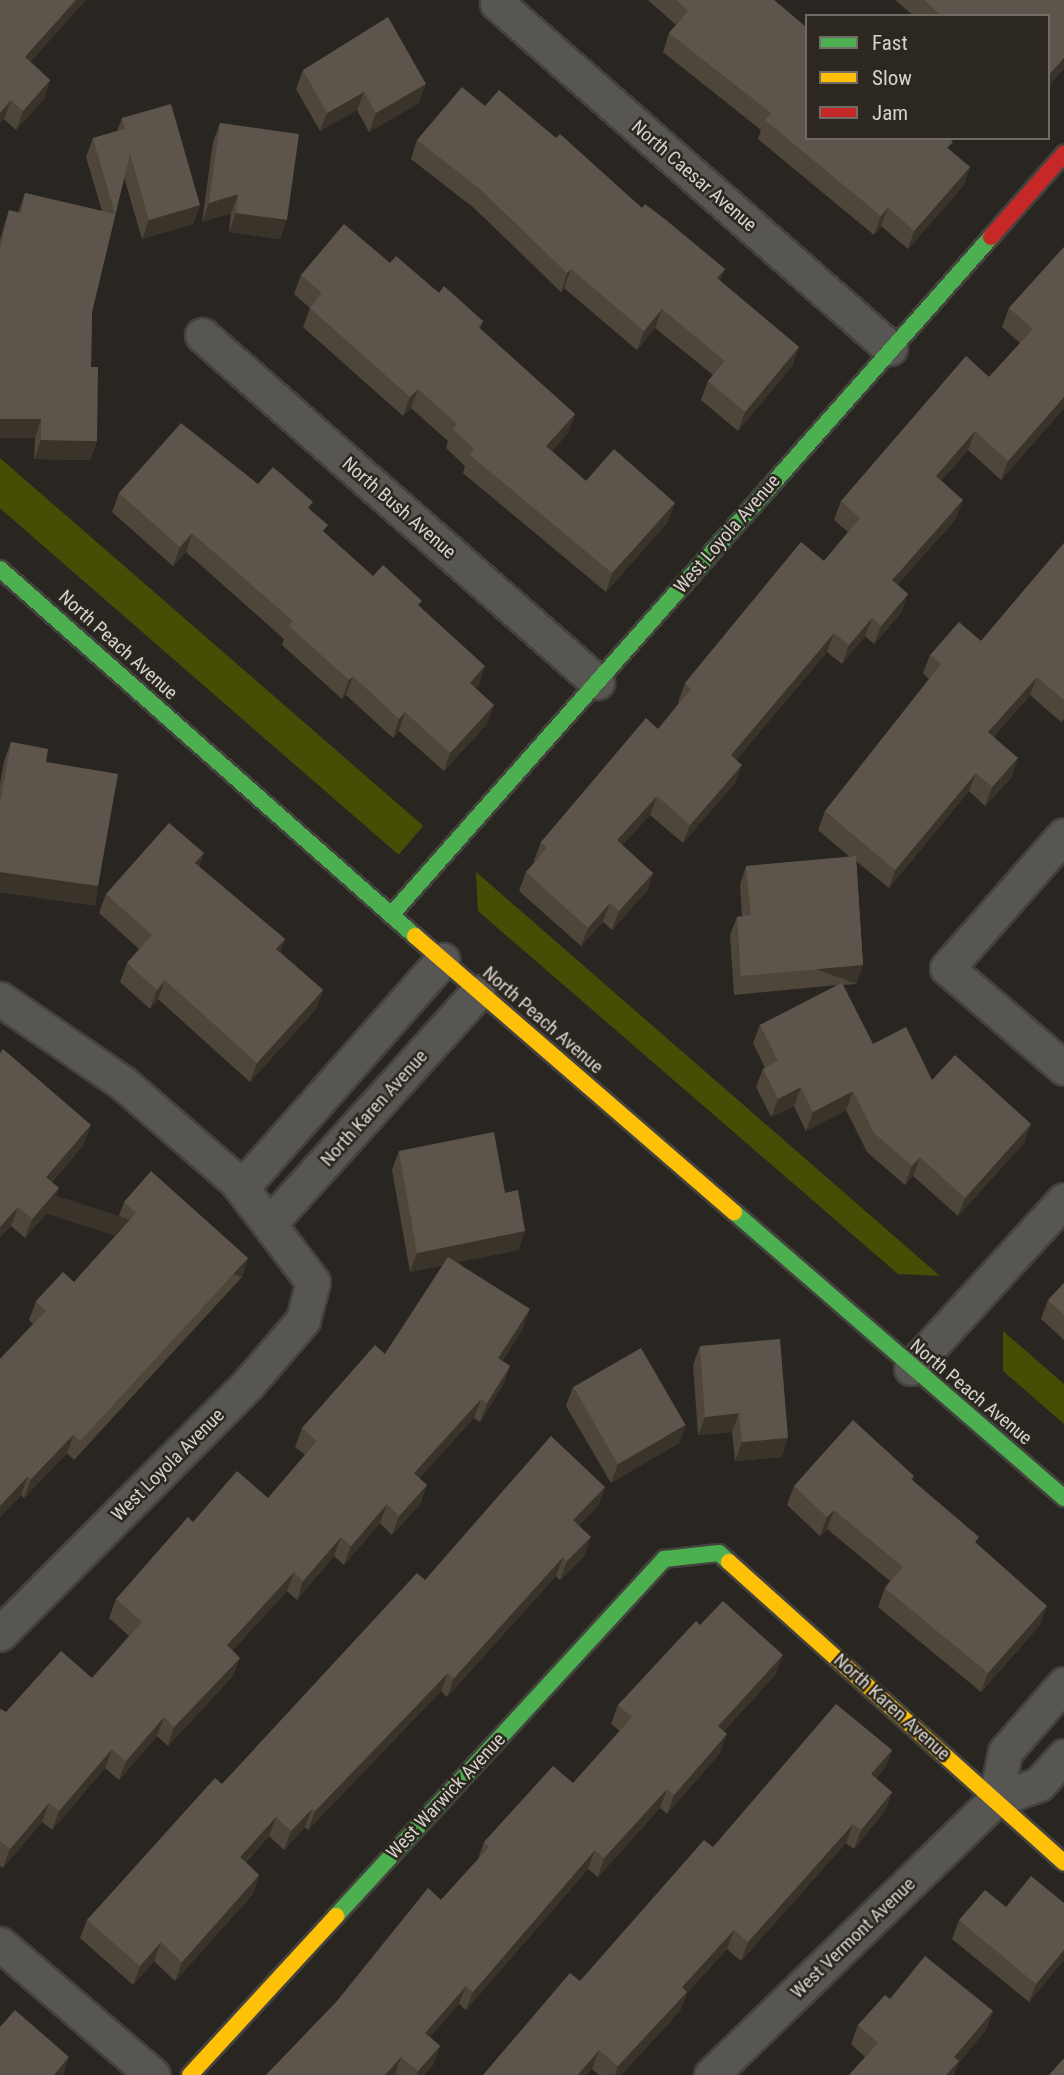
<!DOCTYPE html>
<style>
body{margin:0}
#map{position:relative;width:1064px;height:2075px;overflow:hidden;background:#292622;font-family:"Roboto Condensed",sans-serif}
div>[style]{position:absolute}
.green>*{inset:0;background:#474d05;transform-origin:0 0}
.roads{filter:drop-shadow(2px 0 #44423e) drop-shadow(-2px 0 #44423e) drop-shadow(0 2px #44423e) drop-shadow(0 -2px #44423e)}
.street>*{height:33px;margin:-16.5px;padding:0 16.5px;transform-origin:16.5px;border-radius:16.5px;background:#585652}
.fast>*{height:16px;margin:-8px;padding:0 8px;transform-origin:8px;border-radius:8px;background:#4caf50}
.slow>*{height:16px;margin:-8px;padding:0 8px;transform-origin:8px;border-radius:8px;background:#ffc107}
.jam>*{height:16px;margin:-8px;padding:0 8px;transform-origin:8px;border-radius:8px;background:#c62828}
.wall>*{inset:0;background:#4e463b}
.shaded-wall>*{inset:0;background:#39332a;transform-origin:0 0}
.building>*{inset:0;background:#5d554b;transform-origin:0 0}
span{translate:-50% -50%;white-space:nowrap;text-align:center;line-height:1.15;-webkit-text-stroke:5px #2c271f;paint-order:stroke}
.street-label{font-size:19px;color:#d6d3cd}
.legend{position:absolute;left:805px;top:14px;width:245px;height:126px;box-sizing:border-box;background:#2c271f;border:2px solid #706c65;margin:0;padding:9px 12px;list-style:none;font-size:21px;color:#d6d3cd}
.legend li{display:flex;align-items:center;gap:14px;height:35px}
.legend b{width:35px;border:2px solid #706c65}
</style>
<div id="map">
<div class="green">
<i style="left:0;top:458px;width:561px;height:38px;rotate:41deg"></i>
<i style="clip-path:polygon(476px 872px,940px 1276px,898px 1274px,478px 911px)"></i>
<i style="clip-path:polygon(1003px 1331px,1064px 1384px,1064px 1424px,1003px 1371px)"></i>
</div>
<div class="roads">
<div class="street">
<i style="left:497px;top:3px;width:523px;rotate:41.28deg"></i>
<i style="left:202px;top:335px;width:526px;rotate:41.3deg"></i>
<i style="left:1064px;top:835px;width:177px;rotate:131.3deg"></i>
<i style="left:947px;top:968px;width:154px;rotate:40.5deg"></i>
<i style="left:0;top:999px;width:149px;rotate:34.3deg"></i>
<i style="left:123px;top:1083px;width:150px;rotate:40.9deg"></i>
<i style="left:236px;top:1181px;width:127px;rotate:52.7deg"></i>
<i style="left:313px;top:1282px;width:39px;rotate:105deg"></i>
<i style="left:303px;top:1320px;width:84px;rotate:130.7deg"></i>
<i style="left:248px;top:1384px;width:352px;rotate:134.8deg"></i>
<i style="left:242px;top:1187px;width:303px;rotate:-48.6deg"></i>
<i style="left:269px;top:1224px;width:312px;rotate:-48deg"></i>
<i style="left:911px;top:1368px;width:227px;rotate:-47.7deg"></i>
<i style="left:995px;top:1800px;width:49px;rotate:-78.2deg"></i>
<i style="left:1005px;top:1752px;width:90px;rotate:-49.1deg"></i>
<i style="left:0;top:1944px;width:201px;rotate:40.6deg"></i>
<i style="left:711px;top:2075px;width:395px;rotate:-44.1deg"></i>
<i style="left:995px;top:1800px;width:47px;rotate:-20deg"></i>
<i style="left:1039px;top:1784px;width:38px;rotate:-48deg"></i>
</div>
<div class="fast">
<i style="left:0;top:569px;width:554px;rotate:41.49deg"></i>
<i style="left:391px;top:915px;width:905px;rotate:-48.49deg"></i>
<i style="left:734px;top:1212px;width:437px;rotate:40.9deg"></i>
<i style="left:336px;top:1916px;width:485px;rotate:-47.4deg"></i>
<i style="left:664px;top:1559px;width:55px;rotate:-6.2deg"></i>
<i style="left:719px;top:1553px;width:13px;rotate:42deg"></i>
</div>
<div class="slow">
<i style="left:415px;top:936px;width:422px;rotate:40.9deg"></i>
<i style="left:729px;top:1562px;width:450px;rotate:41.9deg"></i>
<i style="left:190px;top:2075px;width:216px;rotate:-47.4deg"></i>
</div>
<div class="jam">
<i style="left:991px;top:237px;width:111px;rotate:-48.7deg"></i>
</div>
</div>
<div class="wall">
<i style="clip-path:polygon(0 0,31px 62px,50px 80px,44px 99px,16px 130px,4px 119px)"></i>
<i style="clip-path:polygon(648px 0,774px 0,970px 167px,963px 186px,908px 249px,881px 226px,874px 235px,758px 139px,761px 130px,663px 52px,669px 33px,676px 25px)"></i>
<i style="clip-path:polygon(895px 0,1064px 0,1048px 16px,914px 16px)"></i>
<i style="clip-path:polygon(303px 70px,419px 103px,369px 132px,357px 110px,320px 131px,296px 89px)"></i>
<i style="clip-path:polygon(485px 106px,556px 138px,642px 208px,725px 269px,720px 281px,799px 347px,792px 366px,738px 431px,701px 400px,708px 381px,713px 375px,655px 328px,637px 350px,564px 288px,561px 292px,474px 208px,411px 159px,417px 140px)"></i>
<i style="clip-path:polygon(122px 118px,200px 205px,193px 224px,142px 239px,124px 177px,92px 312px,91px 367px,97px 441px,90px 460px,34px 459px,35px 438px,0 438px,0 240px,3px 229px,9px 210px,18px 213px,25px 193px,102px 211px,86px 157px,93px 138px,117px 131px)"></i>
<i style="clip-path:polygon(220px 123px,280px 239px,229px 232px,231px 213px,202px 222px,213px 142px)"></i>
<i style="clip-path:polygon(1064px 247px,1064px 408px,1001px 480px,968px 450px,941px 481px,956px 519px,897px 584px,908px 594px,901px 613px,874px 644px,865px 636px,842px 664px,827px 652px,736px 760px,735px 783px,683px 843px,650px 815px,622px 845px,653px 873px,647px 891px,612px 930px,603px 922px,581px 946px,519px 891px,526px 872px,535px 862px,534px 861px,541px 842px,658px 729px,679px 703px,678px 702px,685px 683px,824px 561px,848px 532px,834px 520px,841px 501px,989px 377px,1020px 343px,1002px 327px,1009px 308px)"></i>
<i style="clip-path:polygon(390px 263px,483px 321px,480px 328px,575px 414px,568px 433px,552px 451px,586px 481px,668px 522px,606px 592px,463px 473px,465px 466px,446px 448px,448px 441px,411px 408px,403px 416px,303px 327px,310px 308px,294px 294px,301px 275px)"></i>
<i style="clip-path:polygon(258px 484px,310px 509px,325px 534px,373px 576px,420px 606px,479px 685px,476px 688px,487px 724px,444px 771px,399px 731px,393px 738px,346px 695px,342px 699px,282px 645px,284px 639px,186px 552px,173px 566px,112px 512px,119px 493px)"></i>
<i style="clip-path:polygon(1064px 543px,1064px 719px,1061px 722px,1030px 695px,994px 736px,1012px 777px,985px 806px,969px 791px,889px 888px,856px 861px,863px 965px,856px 984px,843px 985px,873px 1044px,932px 1080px,1031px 1124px,1024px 1143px,958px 1216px,913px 1176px,905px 1185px,867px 1152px,846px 1110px,806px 1131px,794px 1106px,771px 1117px,756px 1087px,763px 1069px,765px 1068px,753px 1043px,760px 1025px,837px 985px,734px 995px,730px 935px,737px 917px,742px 916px,740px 885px,746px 866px,850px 857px,818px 830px,825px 811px,929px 679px,923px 673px,930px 655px,981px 641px)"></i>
<i style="clip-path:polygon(11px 742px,46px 762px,91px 905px,0 892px,0 784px,4px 761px)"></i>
<i style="clip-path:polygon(199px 867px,285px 939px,280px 952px,323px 990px,316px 1009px,250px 1082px,158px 999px,150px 1009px,120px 982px,127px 963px,139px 949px,99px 913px,106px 894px)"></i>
<i style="clip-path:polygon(0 1053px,84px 1144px,52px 1182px,52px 1207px,25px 1238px,11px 1226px)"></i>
<i style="clip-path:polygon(399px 1151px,505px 1193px,519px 1250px,457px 1262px,523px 1328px,502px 1361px,510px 1366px,503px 1385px,480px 1422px,474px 1418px,419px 1478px,427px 1485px,420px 1504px,392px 1535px,380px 1523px,344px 1565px,334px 1556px,297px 1600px,287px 1591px,233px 1650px,233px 1676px,168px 1746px,157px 1736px,119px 1780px,105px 1768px,52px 1830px,42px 1822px,3px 1868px,0 1866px,0 1709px,6px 1712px,92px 1678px,129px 1636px,109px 1618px,116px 1599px,193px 1522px,268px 1498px,305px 1455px,295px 1447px,302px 1428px,385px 1354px,443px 1265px,410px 1272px,392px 1170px)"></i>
<i style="clip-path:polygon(124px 1202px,248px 1258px,242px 1277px,74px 1460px,67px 1453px,24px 1498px,21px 1495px,0 1517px,0 1359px,33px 1324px,29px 1320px,36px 1301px,74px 1282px,124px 1226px,117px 1221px)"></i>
<i style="clip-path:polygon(1064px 1283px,1064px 1340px,1041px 1319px,1048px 1300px)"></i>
<i style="clip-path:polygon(700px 1346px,782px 1457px,735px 1461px,732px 1432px,698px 1435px,693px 1365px)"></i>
<i style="clip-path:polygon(573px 1387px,679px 1443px,611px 1483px,566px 1406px)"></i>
<i style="clip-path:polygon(914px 1476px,912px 1480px,977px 1544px,1040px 1625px,981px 1692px,878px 1607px,885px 1588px,890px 1581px,827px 1529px,820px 1536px,787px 1505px,794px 1486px)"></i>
<i style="clip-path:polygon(605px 1487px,598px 1506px,579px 1525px,585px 1555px,560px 1580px,556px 1576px,447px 1697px,441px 1691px,308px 1830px,305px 1827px,284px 1850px,269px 1836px,246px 1862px,259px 1875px,253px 1894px,175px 1981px,154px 1961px,133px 1985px,80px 1938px,87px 1920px,425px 1580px)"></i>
<i style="clip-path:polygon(700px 1625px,776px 1674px,724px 1731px,720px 1753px,667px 1814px,660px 1808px,598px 1877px,588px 1869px,466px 2010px,459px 2004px,430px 2037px,440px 2046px,433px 2065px,424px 2075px,266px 2075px,441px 1900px,478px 1859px,484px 1842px,573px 1783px,620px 1731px,611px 1724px,618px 1705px)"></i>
<i style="clip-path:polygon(892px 1750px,885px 1768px,876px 1779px,892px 1792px,885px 1811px,854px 1849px,846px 1843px,741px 1961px,727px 1949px,687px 1993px,680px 2011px,621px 2075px,599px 2075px,592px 2069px,580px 1981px,713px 1847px)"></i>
<i style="clip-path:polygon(1006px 1907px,1064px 1960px,1029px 2002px,952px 1939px,959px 1920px)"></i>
<i style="clip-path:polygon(890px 1999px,993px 2011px,986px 2030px,958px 2064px,954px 2075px,849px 2075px,865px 2057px,851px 2044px,858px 2025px)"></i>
</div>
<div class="shaded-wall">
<i style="clip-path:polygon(76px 0,86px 0,18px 76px,25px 57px)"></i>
<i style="clip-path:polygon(1064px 58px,1064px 69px,1048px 87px,1048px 76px)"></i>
<i style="clip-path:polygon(50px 80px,44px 99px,16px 130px,23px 111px)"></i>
<i style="clip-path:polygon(426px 84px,419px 103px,369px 132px,376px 113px)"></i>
<i style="clip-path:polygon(364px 92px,357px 110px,320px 131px,327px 113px)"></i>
<i style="clip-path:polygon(11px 100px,4px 119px,0 124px,0 113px)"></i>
<i style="clip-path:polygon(970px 167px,963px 186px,908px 249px,914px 231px)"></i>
<i style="clip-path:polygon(238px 194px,231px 213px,202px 222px,209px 203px)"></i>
<i style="clip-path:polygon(200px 205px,193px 224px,142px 239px,149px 220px)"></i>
<i style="clip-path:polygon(888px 207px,881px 226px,874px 235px,881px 216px)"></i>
<i style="clip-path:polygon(236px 213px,287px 220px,280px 239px,229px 232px)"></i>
<i style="clip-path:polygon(571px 269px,564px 288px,561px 292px,567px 273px)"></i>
<i style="clip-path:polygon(725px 269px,718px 287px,717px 278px)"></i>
<i style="clip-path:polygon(662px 309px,655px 328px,637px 350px,644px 331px)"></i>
<i style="clip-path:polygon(799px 347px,792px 366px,738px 431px,745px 412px)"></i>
<i style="clip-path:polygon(418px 389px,411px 408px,403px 416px,410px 397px)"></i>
<i style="clip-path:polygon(1064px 397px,1064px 408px,1001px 480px,1008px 461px)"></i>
<i style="clip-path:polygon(575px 414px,568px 433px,539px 465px,546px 446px)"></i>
<i style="clip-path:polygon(0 419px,41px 419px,35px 438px,0 438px)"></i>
<i style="clip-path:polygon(975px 431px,968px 450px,929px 495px,936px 476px)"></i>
<i style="clip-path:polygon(41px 440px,97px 441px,90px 460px,34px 459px)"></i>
<i style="clip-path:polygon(963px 500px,956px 519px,885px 599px,892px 580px)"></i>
<i style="clip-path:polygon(675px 503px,668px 522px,606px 592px,612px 573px)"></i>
<i style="clip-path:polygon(192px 533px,186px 552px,173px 566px,180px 547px)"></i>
<i style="clip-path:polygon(908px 594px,901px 613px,874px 644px,881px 626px)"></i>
<i style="clip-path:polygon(872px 618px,865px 636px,842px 664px,849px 645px)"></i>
<i style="clip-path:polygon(834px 633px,827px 652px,724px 774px,731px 755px)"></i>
<i style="clip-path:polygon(485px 666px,479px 685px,463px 702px,470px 683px)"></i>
<i style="clip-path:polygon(353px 676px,346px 695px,342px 699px,349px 680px)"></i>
<i style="clip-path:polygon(1037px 677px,1030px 695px,981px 750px,988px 732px)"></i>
<i style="clip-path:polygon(494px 705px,487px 724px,444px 771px,450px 753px)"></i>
<i style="clip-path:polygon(405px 712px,399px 731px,393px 738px,399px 719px)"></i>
<i style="clip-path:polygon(1018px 758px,1012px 777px,985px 806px,992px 787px)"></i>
<i style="clip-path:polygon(742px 765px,735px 783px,683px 843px,690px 825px)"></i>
<i style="clip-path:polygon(976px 773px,969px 791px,889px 888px,895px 870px)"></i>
<i style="clip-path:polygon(657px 796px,650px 815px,610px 859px,617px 840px)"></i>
<i style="clip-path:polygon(204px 853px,197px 872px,195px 863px)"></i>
<i style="left:0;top:872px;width:99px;height:20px;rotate:8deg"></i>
<i style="clip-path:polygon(653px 873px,647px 891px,612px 930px,619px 911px)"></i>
<i style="clip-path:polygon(610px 903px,603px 922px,581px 946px,588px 928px)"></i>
<i style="clip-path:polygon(285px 939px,278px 958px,276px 949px)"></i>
<i style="left:863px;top:965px;width:20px;height:122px;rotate:110deg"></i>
<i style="clip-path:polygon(165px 980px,158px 999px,150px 1009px,157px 990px)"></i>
<i style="clip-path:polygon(323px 990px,316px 1009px,250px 1082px,257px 1063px)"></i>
<i style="clip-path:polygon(801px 1087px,794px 1106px,771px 1117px,778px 1099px)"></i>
<i style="clip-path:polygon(853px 1091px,846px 1110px,806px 1131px,813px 1112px)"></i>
<i style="clip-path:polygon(1031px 1124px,1024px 1143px,958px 1216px,965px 1198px)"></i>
<i style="clip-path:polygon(91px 1125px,84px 1144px,39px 1196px,46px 1177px)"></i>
<i style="clip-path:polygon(920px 1157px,913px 1176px,905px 1185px,912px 1166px)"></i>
<i style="clip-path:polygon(59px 1188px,52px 1207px,25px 1238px,32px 1219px)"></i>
<i style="clip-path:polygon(18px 1207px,11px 1226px,0 1238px,0 1227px)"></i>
<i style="clip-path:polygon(525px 1231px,519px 1250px,410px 1272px,417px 1253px)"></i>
<i style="left:248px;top:1258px;width:20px;height:248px;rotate:108deg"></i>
<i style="clip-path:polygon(530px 1309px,523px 1328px,491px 1377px,498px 1358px)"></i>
<i style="clip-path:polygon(510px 1366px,503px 1385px,480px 1422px,487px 1403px)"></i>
<i style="clip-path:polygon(481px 1399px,474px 1418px,407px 1492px,414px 1473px)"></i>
<i style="clip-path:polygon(739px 1413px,732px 1432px,698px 1435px,705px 1417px)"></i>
<i style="clip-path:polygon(686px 1425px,679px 1443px,611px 1483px,618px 1464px)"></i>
<i style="clip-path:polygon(74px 1434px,67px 1453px,24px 1498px,31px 1479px)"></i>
<i style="clip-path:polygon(788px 1438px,782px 1457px,735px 1461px,742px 1442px)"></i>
<i style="clip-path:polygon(28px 1476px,21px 1495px,0 1517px,0 1506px)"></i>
<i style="clip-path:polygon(427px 1485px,420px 1504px,392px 1535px,399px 1516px)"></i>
<i style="clip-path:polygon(605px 1487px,598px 1506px,566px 1538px,573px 1520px)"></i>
<i style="clip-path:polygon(387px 1504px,380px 1523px,344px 1565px,351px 1546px)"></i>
<i style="clip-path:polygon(834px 1510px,827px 1529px,820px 1536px,827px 1517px)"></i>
<i style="clip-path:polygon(341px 1537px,334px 1556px,297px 1600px,303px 1581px)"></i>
<i style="clip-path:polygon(591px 1537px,585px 1555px,560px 1580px,567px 1561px)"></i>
<i style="clip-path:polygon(563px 1557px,556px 1576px,447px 1697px,454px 1678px)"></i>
<i style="clip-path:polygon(294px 1572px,287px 1591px,220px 1664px,227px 1645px)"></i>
<i style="clip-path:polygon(1047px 1606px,1040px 1625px,981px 1692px,988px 1673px)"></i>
<i style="clip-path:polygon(783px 1655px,776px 1674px,711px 1745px,718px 1726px)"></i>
<i style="clip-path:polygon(240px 1658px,233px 1676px,168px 1746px,174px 1727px)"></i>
<i style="clip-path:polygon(448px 1673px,441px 1691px,308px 1830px,315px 1811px)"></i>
<i style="clip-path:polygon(164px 1717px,157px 1736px,119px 1780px,126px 1761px)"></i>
<i style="clip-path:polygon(727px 1734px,720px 1753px,667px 1814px,674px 1795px)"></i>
<i style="clip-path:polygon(112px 1749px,105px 1768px,52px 1830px,59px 1811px)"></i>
<i style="clip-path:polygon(892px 1750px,885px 1768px,864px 1793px,871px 1774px)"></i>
<i style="clip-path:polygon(667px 1789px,660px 1808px,598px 1877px,604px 1858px)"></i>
<i style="clip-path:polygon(892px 1792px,885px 1811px,854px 1849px,861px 1830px)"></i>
<i style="clip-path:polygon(49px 1803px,42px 1822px,3px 1868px,10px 1849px)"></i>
<i style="clip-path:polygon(312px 1809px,305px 1827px,284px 1850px,291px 1831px)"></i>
<i style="clip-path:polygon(276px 1817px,269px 1836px,233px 1875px,240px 1857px)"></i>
<i style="clip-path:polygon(853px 1824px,846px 1843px,741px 1961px,748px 1942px)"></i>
<i style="clip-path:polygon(595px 1850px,588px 1869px,466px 2010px,473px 1992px)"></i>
<i style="clip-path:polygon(259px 1875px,253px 1894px,175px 1981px,182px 1962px)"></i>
<i style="clip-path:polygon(734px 1930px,727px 1949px,687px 1993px,680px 2011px,621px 2075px,615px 2075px,618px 2066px,682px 1987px)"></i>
<i style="clip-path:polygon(161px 1942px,154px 1961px,133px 1985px,140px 1966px)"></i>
<i style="clip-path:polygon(1064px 1950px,1064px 1960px,1029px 2002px,1036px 1984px)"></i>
<i style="clip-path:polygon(466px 1986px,459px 2004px,418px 2052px,425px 2033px)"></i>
<i style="clip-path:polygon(993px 2011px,986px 2030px,958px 2064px,954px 2075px,946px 2075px,954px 2057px)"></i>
<i style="clip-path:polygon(440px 2046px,433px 2065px,424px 2075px,416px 2075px,418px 2071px)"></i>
<i style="clip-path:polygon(599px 2050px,592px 2069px,587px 2075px,578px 2075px)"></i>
<i style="clip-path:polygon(69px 2057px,63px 2075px,54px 2075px)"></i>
<i style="clip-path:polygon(401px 2057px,395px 2075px,385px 2075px)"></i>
</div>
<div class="building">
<i style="clip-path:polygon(0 0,76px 0,25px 57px,50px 80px,23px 111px,11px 100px,0 113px)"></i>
<i style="clip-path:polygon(676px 0,774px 0,806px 27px,807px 26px,807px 138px,949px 138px,953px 142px,947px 148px,970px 167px,914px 231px,888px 207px,881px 216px,765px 120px,771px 113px,669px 33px,688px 11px)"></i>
<i style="clip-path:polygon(924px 0,1064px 0,1064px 58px,1048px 76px,1048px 16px,942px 16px)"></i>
<i style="clip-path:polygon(388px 17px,426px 84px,376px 113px,364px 92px,327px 113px,303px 70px)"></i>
<i style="clip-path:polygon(462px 87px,485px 106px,499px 90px,556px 138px,560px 134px,642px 208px,645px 204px,666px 220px,725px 269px,717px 278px,799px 347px,745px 412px,708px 381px,725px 361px,662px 309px,644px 331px,571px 269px,567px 273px,480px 189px,417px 140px)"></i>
<i style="clip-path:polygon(171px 104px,200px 205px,149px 220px,130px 154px,92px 312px,91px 367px,98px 367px,97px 441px,41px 440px,41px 419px,0 419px,0 249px,9px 210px,21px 213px,25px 193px,115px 214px,93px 138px,125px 129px,122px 118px)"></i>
<i style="clip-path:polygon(220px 123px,299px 134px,287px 220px,236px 213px,238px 194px,209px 203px)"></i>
<i style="clip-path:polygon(344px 224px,390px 263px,396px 256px,439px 293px,444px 286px,483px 321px,478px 327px,575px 414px,546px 446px,586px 481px,614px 449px,675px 503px,612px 573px,470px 455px,474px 449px,453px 429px,457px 424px,418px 389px,410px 397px,310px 308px,322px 293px,301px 275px)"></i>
<i style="clip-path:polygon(1064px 247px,1064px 397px,1008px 461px,975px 431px,936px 476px,963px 500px,892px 580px,908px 594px,881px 626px,872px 618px,849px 645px,834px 633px,731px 755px,742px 765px,690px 825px,657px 796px,617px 840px,653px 873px,619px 911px,610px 903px,588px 928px,526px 872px,547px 848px,541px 842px,646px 718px,658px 729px,691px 689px,685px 683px,801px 542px,824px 561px,860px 518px,841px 501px,966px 356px,989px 377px,1033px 329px,1009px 308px)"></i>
<i style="clip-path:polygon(181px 423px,258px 484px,273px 467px,313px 502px,308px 508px,328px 525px,323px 531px,373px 576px,383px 565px,422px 601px,418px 605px,485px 666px,470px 683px,494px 705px,450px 753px,405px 712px,399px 719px,353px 676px,349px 680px,289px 626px,293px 621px,192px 533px,180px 547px,119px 493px)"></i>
<i style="clip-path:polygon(1064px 543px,1064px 700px,1037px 677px,988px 732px,1018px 758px,992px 787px,976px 773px,895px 870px,825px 811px,941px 664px,930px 655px,959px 622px,981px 641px)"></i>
<i style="clip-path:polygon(11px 742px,48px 749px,46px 762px,118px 774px,98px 886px,0 872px,0 804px)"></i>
<i style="clip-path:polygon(169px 823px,204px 853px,195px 863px,285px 939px,276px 949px,323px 990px,257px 1063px,165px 980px,157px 990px,127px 963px,152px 935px,106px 894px)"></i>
<i style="clip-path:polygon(856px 856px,863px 965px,741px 976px,737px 917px,751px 915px,746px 866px)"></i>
<i style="clip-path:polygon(842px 983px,873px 1044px,906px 1027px,932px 1080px,955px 1055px,1031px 1124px,965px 1198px,920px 1157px,912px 1166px,874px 1133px,853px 1091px,813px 1112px,801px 1087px,778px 1099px,763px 1069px,778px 1061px,760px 1025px)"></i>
<i style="clip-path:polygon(3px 1049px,91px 1125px,46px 1177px,59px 1188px,32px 1219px,18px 1207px,0 1227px,0 1053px)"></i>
<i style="clip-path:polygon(494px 1132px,505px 1193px,518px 1190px,525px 1231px,417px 1253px,399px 1151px)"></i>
<i style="clip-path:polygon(151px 1171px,248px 1258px,80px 1441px,74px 1434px,31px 1479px,28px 1476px,0 1506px,0 1359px,46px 1311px,36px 1301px,63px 1272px,74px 1282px,136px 1213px,124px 1202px)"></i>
<i style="clip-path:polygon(448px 1257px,530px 1309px,498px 1358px,510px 1366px,487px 1403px,481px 1399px,414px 1473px,427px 1485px,399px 1516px,387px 1504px,351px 1546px,341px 1537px,303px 1581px,294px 1572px,227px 1645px,240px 1658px,174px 1727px,164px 1717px,126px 1761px,112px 1749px,59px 1811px,49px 1803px,10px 1849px,0 1841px,0 1709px,6px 1712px,61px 1651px,92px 1678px,142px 1622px,116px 1599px,188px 1517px,193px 1522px,237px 1471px,268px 1498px,317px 1441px,302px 1428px,375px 1345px,385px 1354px)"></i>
<i style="clip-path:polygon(1064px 1283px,1064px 1315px,1048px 1300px)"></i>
<i style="clip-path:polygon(780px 1339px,788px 1438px,742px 1442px,739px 1413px,705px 1417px,700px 1346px)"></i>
<i style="left:641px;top:1348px;width:89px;height:78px;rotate:60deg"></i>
<i style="clip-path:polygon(853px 1420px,914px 1476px,911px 1479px,979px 1537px,975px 1542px,1047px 1606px,988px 1673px,885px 1588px,903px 1567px,834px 1510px,827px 1517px,794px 1486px)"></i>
<i style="clip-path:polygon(551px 1436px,605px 1487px,573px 1520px,591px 1537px,567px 1561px,563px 1557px,454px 1678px,448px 1673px,315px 1811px,312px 1809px,291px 1831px,276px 1817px,240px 1857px,259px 1875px,182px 1962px,161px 1942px,140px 1966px,87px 1920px,215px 1778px,222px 1784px,417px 1573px,425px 1580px)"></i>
<i style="clip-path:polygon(723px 1601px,783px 1655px,718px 1726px,727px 1734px,674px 1795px,667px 1789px,604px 1858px,595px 1850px,473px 1992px,466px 1986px,425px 2033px,440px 2046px,418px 2071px,401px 2057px,385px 2075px,266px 2075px,337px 2001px,428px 1888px,441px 1900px,489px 1847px,484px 1842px,553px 1766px,573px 1783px,632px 1717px,618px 1705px,696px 1621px,700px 1625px)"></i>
<i style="clip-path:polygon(836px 1704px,892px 1750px,871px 1774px,892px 1792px,861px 1830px,853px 1824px,748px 1942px,734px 1930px,682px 1987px,687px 1992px,618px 2066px,599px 2050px,578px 2075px,483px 2075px,570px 1973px,580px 1981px,704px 1840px,713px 1847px)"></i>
<i style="clip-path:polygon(1031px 1876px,1064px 1903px,1064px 1950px,1036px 1984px,959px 1920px,985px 1890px,1006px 1907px)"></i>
<i style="clip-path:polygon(925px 1956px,993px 2011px,954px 2057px,959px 2061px,946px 2075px,849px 2075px,878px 2043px,858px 2025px,885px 1995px,890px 1999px)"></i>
<i style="clip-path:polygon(15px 2010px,69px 2057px,54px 2075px,0 2075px,0 2027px)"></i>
<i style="clip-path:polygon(1064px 2058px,1064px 2075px,1049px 2075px)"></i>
</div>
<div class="street-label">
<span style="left:694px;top:176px;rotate:41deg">North Caesar Avenue</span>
<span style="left:399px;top:508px;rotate:41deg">North Bush Avenue</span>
<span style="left:727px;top:534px;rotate:-49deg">West Loyola Avenue</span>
<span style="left:118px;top:645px;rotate:42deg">North Peach Avenue</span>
<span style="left:543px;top:1020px;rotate:41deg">North Peach Avenue</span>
<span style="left:374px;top:1108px;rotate:-48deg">North Karen Avenue</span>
<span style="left:971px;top:1392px;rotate:40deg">North Peach Avenue</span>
<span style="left:168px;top:1465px;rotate:-45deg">West Loyola Avenue</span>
<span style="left:892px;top:1707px;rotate:42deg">North Karen Avenue</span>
<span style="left:446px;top:1796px;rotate:-47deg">West Warwick Avenue</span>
<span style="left:853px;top:1938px;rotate:-44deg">West Vermont Avenue</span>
</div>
<ul class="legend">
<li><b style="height:9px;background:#4caf50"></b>Fast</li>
<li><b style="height:9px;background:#ffc107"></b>Slow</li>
<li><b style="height:9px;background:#c62828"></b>Jam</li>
</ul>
</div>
